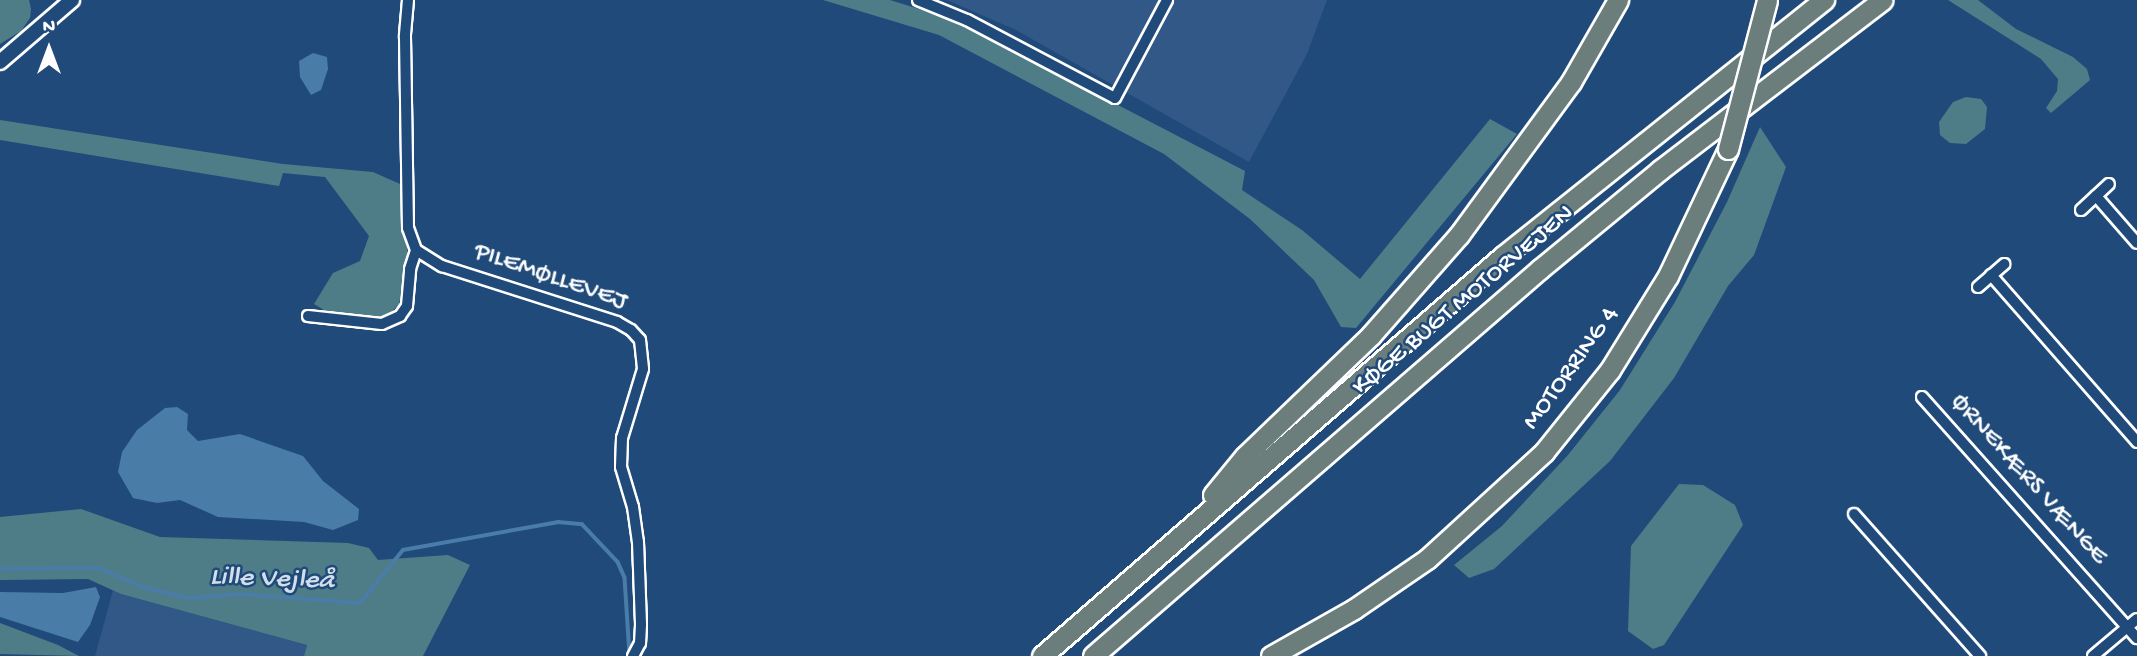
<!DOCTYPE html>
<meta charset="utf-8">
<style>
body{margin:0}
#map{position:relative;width:2137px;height:656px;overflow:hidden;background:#1f4a7a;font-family:"Gochi Hand",sans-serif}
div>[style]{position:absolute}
.built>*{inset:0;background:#315887}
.green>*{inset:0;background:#4f7d87}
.water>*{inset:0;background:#4a7ca8}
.stream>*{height:3.5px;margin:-1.75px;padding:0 1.75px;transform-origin:1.75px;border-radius:1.75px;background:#4a7ca8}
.roads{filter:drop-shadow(2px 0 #fff) drop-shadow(-2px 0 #fff) drop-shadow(0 2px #fff) drop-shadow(0 -2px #fff)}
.street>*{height:10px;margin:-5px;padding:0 5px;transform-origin:5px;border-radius:5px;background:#1f4a7a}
.secondary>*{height:14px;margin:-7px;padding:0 7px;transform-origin:7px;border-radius:7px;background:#1f4a7a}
.highway>*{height:19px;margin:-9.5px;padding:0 9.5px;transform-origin:9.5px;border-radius:9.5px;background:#6c7e7c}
.bridges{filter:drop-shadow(2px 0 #fff) drop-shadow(-2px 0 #fff) drop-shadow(0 2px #fff) drop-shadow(0 -2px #fff)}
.highway-bridge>*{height:19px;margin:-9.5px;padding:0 9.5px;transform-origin:9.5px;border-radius:9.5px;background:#6c7e7c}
span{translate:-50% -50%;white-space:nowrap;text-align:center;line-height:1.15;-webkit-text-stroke:5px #1f4a7a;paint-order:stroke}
.street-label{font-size:26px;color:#fff}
.water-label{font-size:28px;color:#d2dee9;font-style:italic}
.north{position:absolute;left:14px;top:14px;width:70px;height:70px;-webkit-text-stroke:5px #1f4a7a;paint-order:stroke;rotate:0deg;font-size:19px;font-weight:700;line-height:28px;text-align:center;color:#fff}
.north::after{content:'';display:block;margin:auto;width:24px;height:32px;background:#fff;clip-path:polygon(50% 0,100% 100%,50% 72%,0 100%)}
</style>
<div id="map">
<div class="built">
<i style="clip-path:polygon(947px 0,1327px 0,1307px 54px,1249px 162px,1016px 30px)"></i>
<i style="clip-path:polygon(113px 590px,121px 594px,307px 645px,304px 656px,95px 656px)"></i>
</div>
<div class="green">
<i style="clip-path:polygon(0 0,29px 0,31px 9px,30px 18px,21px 31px,0 44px)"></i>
<i style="clip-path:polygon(823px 0,890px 0,932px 13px,987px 37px,1245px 171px,1242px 190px,1302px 230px,1360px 279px,1490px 119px,1517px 134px,1356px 328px,1341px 327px,1314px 280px,1250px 219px,1164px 154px,939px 35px)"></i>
<i style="clip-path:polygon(1948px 0,1978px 0,2016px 29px,2073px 57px,2087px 69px,2090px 80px,2051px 113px,2046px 108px,2057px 91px,2058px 79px,2041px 59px)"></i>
<i style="clip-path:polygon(1966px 97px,1981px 99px,1987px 107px,1985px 129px,1966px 144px,1950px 143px,1940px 135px,1939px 122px,1953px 102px)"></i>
<i style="clip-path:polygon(0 120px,283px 164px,373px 172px,400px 184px,408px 257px,399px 304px,387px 317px,329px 313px,314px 304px,333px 273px,360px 261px,369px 236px,325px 177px,283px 173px,279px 186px,0 140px)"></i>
<i style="clip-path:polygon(1760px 127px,1786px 167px,1754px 255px,1728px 286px,1674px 378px,1610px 461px,1494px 569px,1469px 578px,1454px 565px,1502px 526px,1568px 455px,1620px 390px,1675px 302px,1727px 202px)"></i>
<i style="clip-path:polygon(1679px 484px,1703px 485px,1735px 505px,1743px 525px,1664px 645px,1653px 649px,1628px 631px,1631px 546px)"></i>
<i style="clip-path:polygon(81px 509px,160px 537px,348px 543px,369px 548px,378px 560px,448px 555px,470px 565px,423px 656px,304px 656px,307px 645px,121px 594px,88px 579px,0 580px,0 517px)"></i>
<i style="clip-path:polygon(0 623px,58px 645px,79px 656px,0 654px)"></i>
</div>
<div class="water">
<i style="clip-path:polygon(313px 53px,327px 57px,328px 69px,321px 90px,311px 95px,300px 77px,299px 61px)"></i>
<i style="clip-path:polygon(177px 407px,188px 414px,187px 430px,198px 441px,240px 434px,303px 456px,323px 481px,359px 509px,358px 520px,333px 530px,304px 522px,218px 517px,180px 500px,157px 503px,133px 498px,118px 472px,122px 452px,137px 430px,165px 408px)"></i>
<i style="clip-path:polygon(96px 587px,100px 597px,90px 625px,78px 642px,0 617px,0 592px,63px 593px)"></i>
</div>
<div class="stream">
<i style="left:0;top:569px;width:99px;rotate:-0.6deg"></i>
<i style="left:99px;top:568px;width:48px;rotate:23.4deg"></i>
<i style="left:143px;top:587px;width:46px;rotate:13.7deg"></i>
<i style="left:188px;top:598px;width:54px;rotate:-4.2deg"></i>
<i style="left:242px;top:594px;width:118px;rotate:4.4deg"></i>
<i style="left:360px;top:603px;width:68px;rotate:-50.9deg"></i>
<i style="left:403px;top:550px;width:158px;rotate:-10.2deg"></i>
<i style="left:558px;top:522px;width:24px;rotate:5deg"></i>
<i style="left:582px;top:524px;width:52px;rotate:46.5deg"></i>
<i style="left:618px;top:562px;width:17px;rotate:66deg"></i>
<i style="left:625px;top:578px;width:78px;rotate:86.3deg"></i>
</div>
<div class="roads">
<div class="street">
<i style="left:408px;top:0;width:37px;rotate:95deg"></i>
<i style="left:405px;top:37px;width:191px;rotate:89.1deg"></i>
<i style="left:408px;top:228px;width:23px;rotate:70deg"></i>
<i style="left:416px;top:250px;width:31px;rotate:32deg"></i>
<i style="left:442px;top:266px;width:184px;rotate:17.7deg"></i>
<i style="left:617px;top:322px;width:16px;rotate:30deg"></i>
<i style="left:631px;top:330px;width:13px;rotate:48deg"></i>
<i style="left:640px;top:340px;width:29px;rotate:84deg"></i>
<i style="left:643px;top:369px;width:72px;rotate:106.9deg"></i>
<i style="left:622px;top:438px;width:29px;rotate:92deg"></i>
<i style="left:621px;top:467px;width:42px;rotate:73.3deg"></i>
<i style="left:633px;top:507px;width:35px;rotate:82deg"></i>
<i style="left:638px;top:542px;width:83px;rotate:87.9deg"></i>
<i style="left:641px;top:625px;width:18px;rotate:93deg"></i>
<i style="left:640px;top:643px;width:15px;rotate:118deg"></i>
<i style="left:918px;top:0;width:53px;rotate:22.2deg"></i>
<i style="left:967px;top:20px;width:167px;rotate:27.8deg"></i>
<i style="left:1115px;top:98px;width:111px;rotate:-62deg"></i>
<i style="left:2096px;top:196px;width:62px;rotate:48.9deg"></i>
<i style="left:2081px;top:210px;width:38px;rotate:-43deg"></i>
<i style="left:1991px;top:275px;width:222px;rotate:48.8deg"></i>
<i style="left:1978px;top:287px;width:35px;rotate:-41deg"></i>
<i style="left:308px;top:316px;width:74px;rotate:6.2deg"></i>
<i style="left:382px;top:324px;width:20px;rotate:-24deg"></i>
<i style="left:400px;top:316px;width:12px;rotate:-55deg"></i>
<i style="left:407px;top:306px;width:37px;rotate:-85deg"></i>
<i style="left:410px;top:269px;width:20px;rotate:-72deg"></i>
<i style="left:1922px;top:397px;width:323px;rotate:48.3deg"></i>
<i style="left:1854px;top:514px;width:190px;rotate:48.4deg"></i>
<i style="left:2093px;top:656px;width:57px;rotate:-40.1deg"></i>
</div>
<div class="secondary">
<i style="left:0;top:62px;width:95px;rotate:-40.7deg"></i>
</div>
<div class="highway">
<i style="left:1213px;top:495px;width:50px;rotate:-50.6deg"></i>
<i style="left:1245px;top:456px;width:175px;rotate:-43.8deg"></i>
<i style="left:1371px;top:335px;width:133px;rotate:-48.7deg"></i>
<i style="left:1459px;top:235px;width:190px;rotate:-53.8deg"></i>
<i style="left:1571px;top:82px;width:95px;rotate:-60.2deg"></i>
<i style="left:1042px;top:656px;width:610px;rotate:-40.95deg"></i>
<i style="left:1503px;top:256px;width:411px;rotate:-38.6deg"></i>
<i style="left:1093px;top:656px;width:591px;rotate:-40.89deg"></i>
<i style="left:1540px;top:269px;width:156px;rotate:-39.5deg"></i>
<i style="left:1660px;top:170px;width:280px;rotate:-37.4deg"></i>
<i style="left:1271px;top:656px;width:95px;rotate:-29.5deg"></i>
<i style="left:1354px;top:609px;width:88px;rotate:-34.4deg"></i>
<i style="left:1427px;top:559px;width:159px;rotate:-42.4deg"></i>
<i style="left:1544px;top:452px;width:105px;rotate:-51.2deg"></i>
<i style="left:1610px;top:370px;width:110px;rotate:-58.3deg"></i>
<i style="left:1668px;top:276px;width:140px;rotate:-64.7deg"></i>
</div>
</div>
<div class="bridges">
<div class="highway-bridge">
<i style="left:1728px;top:149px;width:154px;rotate:-75.3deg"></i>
</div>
</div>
<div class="street-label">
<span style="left:550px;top:278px;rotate:19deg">PILEMØLLEVEJ</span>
<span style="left:1464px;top:301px;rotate:-40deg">KØGE BUGT MOTORVEJEN</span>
<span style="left:1572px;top:369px;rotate:-54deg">MOTORRING 4</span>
<span style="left:2028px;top:480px;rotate:48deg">ØRNEKÆRS VÆNGE</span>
</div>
<div class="water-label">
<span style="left:272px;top:580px;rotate:2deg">Lille Vejleå</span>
</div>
<div class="north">N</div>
</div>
